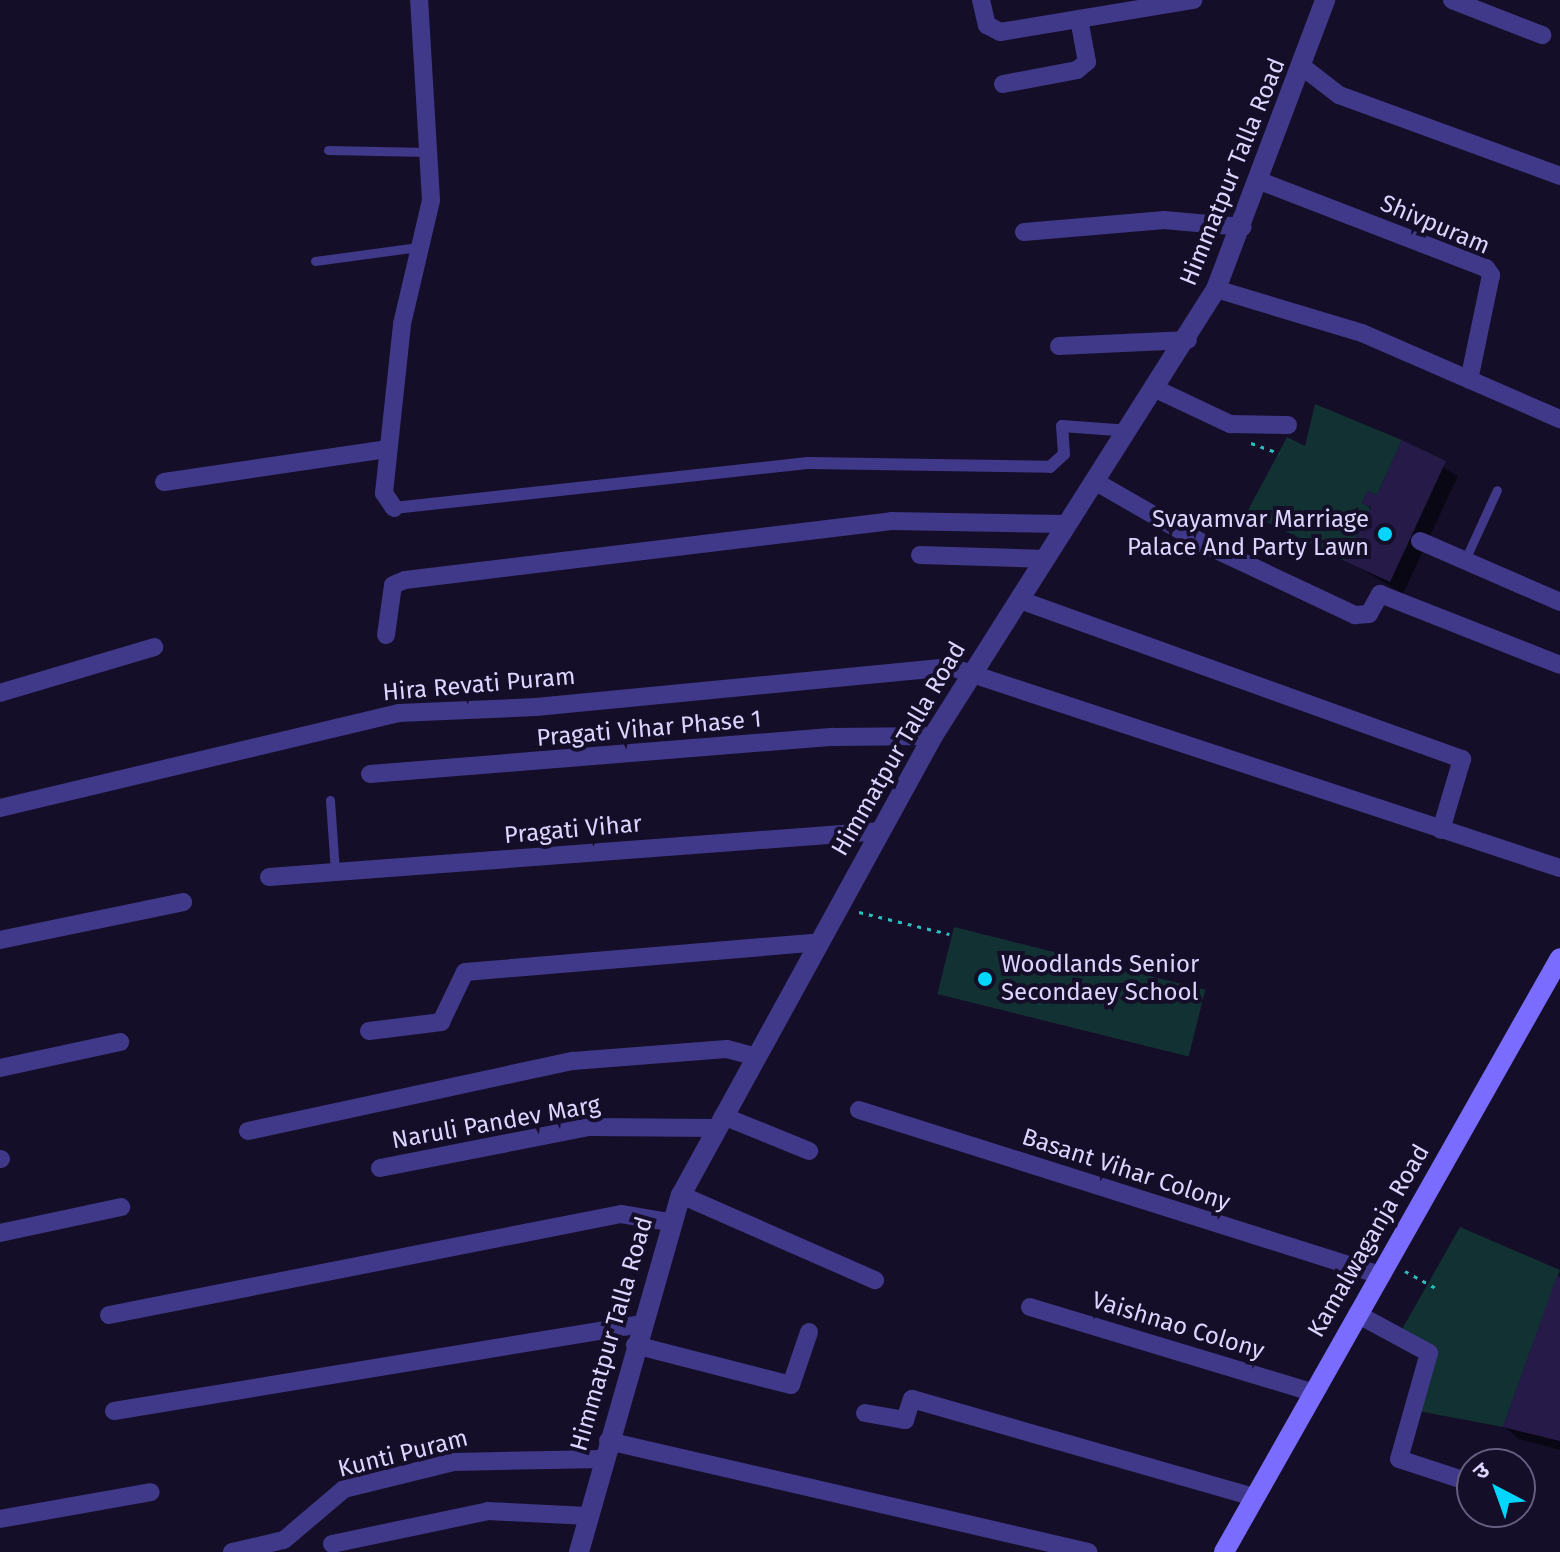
<!DOCTYPE html>
<meta charset="utf-8">
<style>
body{margin:0}
#map{position:relative;width:1560px;height:1552px;overflow:hidden;background:#140e28;font-family:"Fira Sans","Noto Sans Devanagari",sans-serif}
div>[style]{position:absolute}
.green>*{inset:0;background:#113132;transform-origin:0 0}
.shadow>*{inset:0;background:#0007}
.building>*{inset:0;background:#261a49}
.path>*{height:3px;margin-top:-1.5px;transform-origin:0;background:repeating-linear-gradient(90deg,#2abebe 0 4px,transparent 0 10px)}
.service>*{height:9px;margin:-4.5px;padding:0 4.5px;transform-origin:4.5px;border-radius:4.5px;background:#403888}
.pedestrian>*{height:12px;margin:-6px;padding:0 6px;transform-origin:6px;border-radius:6px;background:#403888}
.minor>*{height:18px;margin:-9px;padding:0 9px;transform-origin:9px;border-radius:9px;background:#403888}
.tertiary>*{height:20px;margin:-10px;padding:0 10px;transform-origin:10px;border-radius:10px;background:#403888}
.secondary>*{height:20px;margin:-10px;padding:0 10px;transform-origin:10px;border-radius:10px;background:#796cff}
.dots>*{width:22px;height:22px;translate:-50% -50%;box-sizing:border-box;border:4px solid #140e28;border-radius:50%}
span{translate:-50% -50%;white-space:nowrap;text-align:center;line-height:1.15;-webkit-text-stroke:8px #140e28;paint-order:stroke}
.street-label{font-size:24px;color:#dcd5ff}
.poi-label{font-size:24px;color:#dcd5ff}
.right{translate:-100% -50%;text-align:right}
.left{translate:0 -50%;text-align:left}
.north{position:absolute;left:1456px;top:1448px;width:80px;height:80px;box-sizing:border-box;background:#140e28;border:2px solid #645e7e;border-radius:50%;rotate:319deg;font-size:22px;font-weight:700;line-height:32px;text-align:center;color:#dcd5ff}
.north::after{content:'';display:block;margin:auto;width:28px;height:36px;background:#01d6ff;clip-path:polygon(50% 0,100% 100%,50% 72%,0 100%)}
</style>
<div id="map">
<div class="green">
<i style="clip-path:polygon(1315px 404px,1402px 440px,1377px 495px,1367px 491px,1362px 503px,1371px 507px,1345px 561px,1247px 512px,1287px 437px,1305px 446px)"></i>
<i style="left:954px;top:927px;width:259px;height:69px;rotate:14deg"></i>
<i style="clip-path:polygon(1460px 1227px,1560px 1270px,1503px 1427px,1418px 1411px,1438px 1350px,1401px 1331px)"></i>
</div>
<div class="shadow">
<i style="clip-path:polygon(1403px 443px,1458px 476px,1403px 594px,1347px 560px,1372px 510px,1364px 503px,1378px 498px)"></i>
<i style="clip-path:polygon(1560px 1279px,1560px 1450px,1518px 1439px,1505px 1427px)"></i>
</div>
<div class="building">
<i style="clip-path:polygon(1402px 440px,1446px 461px,1390px 582px,1345px 561px,1371px 507px,1362px 503px,1367px 491px,1377px 495px)"></i>
<i style="clip-path:polygon(1557px 1276px,1560px 1277px,1560px 1441px,1503px 1427px)"></i>
</div>
<div class="path">
<i style="left:1251px;top:443px;width:30px;rotate:20deg"></i>
<i style="left:859px;top:912px;width:93px;rotate:13.7deg"></i>
<i style="left:1405px;top:1271px;width:39px;rotate:29deg"></i>
</div>
<div class="service">
<i style="left:328px;top:150px;width:100px;rotate:1.1deg"></i>
<i style="left:315px;top:261px;width:104px;rotate:-7.7deg"></i>
<i style="left:1464px;top:562px;width:79px;rotate:-65.4deg"></i>
<i style="left:330px;top:800px;width:72px;rotate:86deg"></i>
</div>
<div class="pedestrian">
<i style="left:394px;top:508px;width:416px;rotate:-6.2deg"></i>
<i style="left:808px;top:463px;width:242px;rotate:0.9deg"></i>
<i style="left:1050px;top:467px;width:19px;rotate:-43deg"></i>
<i style="left:1064px;top:454px;width:28px;rotate:-94deg"></i>
<i style="left:1062px;top:426px;width:68px;rotate:4.2deg"></i>
</div>
<div class="minor">
<i style="left:981px;top:0;width:26px;rotate:77deg"></i>
<i style="left:987px;top:25px;width:15px;rotate:28deg"></i>
<i style="left:1000px;top:32px;width:196px;rotate:-9.4deg"></i>
<i style="left:1452px;top:0;width:97px;rotate:21.3deg"></i>
<i style="left:1304px;top:68px;width:44px;rotate:37.6deg"></i>
<i style="left:1339px;top:95px;width:235px;rotate:20.1deg"></i>
<i style="left:1003px;top:84px;width:75px;rotate:-10.7deg"></i>
<i style="left:1077px;top:70px;width:13px;rotate:-39deg"></i>
<i style="left:1087px;top:62px;width:44px;rotate:-100.5deg"></i>
<i style="left:1260px;top:181px;width:242px;rotate:21.1deg"></i>
<i style="left:1486px;top:268px;width:9px;rotate:54deg"></i>
<i style="left:1491px;top:275px;width:107px;rotate:101.8deg"></i>
<i style="left:1024px;top:232px;width:141px;rotate:-4.9deg"></i>
<i style="left:1164px;top:220px;width:79px;rotate:5.1deg"></i>
<i style="left:1216px;top:289px;width:152px;rotate:16.8deg"></i>
<i style="left:1362px;top:333px;width:216px;rotate:23.5deg"></i>
<i style="left:1059px;top:346px;width:129px;rotate:-2.7deg"></i>
<i style="left:1158px;top:390px;width:80px;rotate:25.3deg"></i>
<i style="left:1230px;top:424px;width:58px;rotate:1deg"></i>
<i style="left:164px;top:482px;width:225px;rotate:-8.4deg"></i>
<i style="left:1096px;top:482px;width:127px;rotate:29.8deg"></i>
<i style="left:1206px;top:545px;width:165px;rotate:25.2deg"></i>
<i style="left:1355px;top:615px;width:14px;rotate:-4deg"></i>
<i style="left:1369px;top:614px;width:23px;rotate:-61deg"></i>
<i style="left:1380px;top:594px;width:193px;rotate:21.5deg"></i>
<i style="left:394px;top:508px;width:18px;rotate:-124deg"></i>
<i style="left:384px;top:493px;width:170px;rotate:-83.9deg"></i>
<i style="left:402px;top:324px;width:127px;rotate:-76.8deg"></i>
<i style="left:431px;top:200px;width:200px;rotate:-93.4deg"></i>
<i style="left:1420px;top:541px;width:153px;rotate:23.5deg"></i>
<i style="left:920px;top:555px;width:126px;rotate:1.8deg"></i>
<i style="left:1020px;top:600px;width:470px;rotate:19.8deg"></i>
<i style="left:1462px;top:759px;width:74px;rotate:106.5deg"></i>
<i style="left:386px;top:635px;width:50px;rotate:-82deg"></i>
<i style="left:393px;top:585px;width:13px;rotate:-23deg"></i>
<i style="left:405px;top:580px;width:490px;rotate:-6.9deg"></i>
<i style="left:891px;top:521px;width:177px;rotate:1deg"></i>
<i style="left:0;top:693px;width:161px;rotate:-16.6deg"></i>
<i style="left:370px;top:774px;width:465px;rotate:-4.6deg"></i>
<i style="left:834px;top:737px;width:99px;rotate:-0.6deg"></i>
<i style="left:0;top:808px;width:410px;rotate:-13.4deg"></i>
<i style="left:399px;top:713px;width:137px;rotate:-2.5deg"></i>
<i style="left:536px;top:707px;width:417px;rotate:-5.5deg"></i>
<i style="left:951px;top:667px;width:641px;rotate:18.27deg"></i>
<i style="left:269px;top:877px;width:614px;rotate:-4.3deg"></i>
<i style="left:0;top:940px;width:187px;rotate:-11.7deg"></i>
<i style="left:369px;top:1031px;width:73px;rotate:-7.1deg"></i>
<i style="left:441px;top:1022px;width:55px;rotate:-64.4deg"></i>
<i style="left:465px;top:972px;width:357px;rotate:-4.8deg"></i>
<i style="left:0;top:1068px;width:123px;rotate:-12.2deg"></i>
<i style="left:859px;top:1110px;width:547px;rotate:17.57deg"></i>
<i style="left:723px;top:1116px;width:93px;rotate:22.1deg"></i>
<i style="left:248px;top:1131px;width:332px;rotate:-12.2deg"></i>
<i style="left:573px;top:1061px;width:154px;rotate:-4.5deg"></i>
<i style="left:727px;top:1049px;width:27px;rotate:15deg"></i>
<i style="left:0;top:1159px;width:1px"></i>
<i style="left:380px;top:1168px;width:213px;rotate:-11.1deg"></i>
<i style="left:589px;top:1127px;width:127px;rotate:0.5deg"></i>
<i style="left:681px;top:1195px;width:212px;rotate:23.7deg"></i>
<i style="left:0;top:1233px;width:124px;rotate:-12.1deg"></i>
<i style="left:1030px;top:1307px;width:295px;rotate:16.8deg"></i>
<i style="left:1357px;top:1314px;width:82px;rotate:28.4deg"></i>
<i style="left:1429px;top:1353px;width:110px;rotate:105.8deg"></i>
<i style="left:1399px;top:1459px;width:77px;rotate:18.2deg"></i>
<i style="left:109px;top:1315px;width:522px;rotate:-11.16deg"></i>
<i style="left:621px;top:1214px;width:49px;rotate:9.5deg"></i>
<i style="left:635px;top:1345px;width:161px;rotate:14.4deg"></i>
<i style="left:791px;top:1385px;width:56px;rotate:-71.2deg"></i>
<i style="left:114px;top:1411px;width:534px;rotate:-9.37deg"></i>
<i style="left:865px;top:1413px;width:41px;rotate:9.9deg"></i>
<i style="left:905px;top:1420px;width:22px;rotate:-72deg"></i>
<i style="left:912px;top:1399px;width:356px;rotate:16deg"></i>
<i style="left:608px;top:1441px;width:493px;rotate:13deg"></i>
<i style="left:0;top:1519px;width:153px;rotate:-10.1deg"></i>
<i style="left:332px;top:1544px;width:159px;rotate:-11.9deg"></i>
<i style="left:488px;top:1511px;width:100px;rotate:2.9deg"></i>
<i style="left:232px;top:1552px;width:53px;rotate:-13deg"></i>
<i style="left:284px;top:1540px;width:79px;rotate:-40.4deg"></i>
<i style="left:344px;top:1489px;width:113px;rotate:-13.8deg"></i>
<i style="left:454px;top:1462px;width:149px;rotate:-1.2deg"></i>
</div>
<div class="tertiary">
<i style="left:579px;top:1552px;width:371px;rotate:-74.1deg"></i>
<i style="left:681px;top:1195px;width:524px;rotate:-61.23deg"></i>
<i style="left:933px;top:736px;width:529px;rotate:-57.66deg"></i>
<i style="left:1216px;top:289px;width:309px;rotate:-69.3deg"></i>
</div>
<div class="secondary">
<i style="left:1224px;top:1552px;width:682px;rotate:-60.51deg"></i>
</div>
<div class="dots">
<i style="left:1385px;top:534px;background:#01d6ff"></i>
<i style="left:985px;top:979px;background:#01d6ff"></i>
</div>
<div class="street-label">
<span style="left:1233px;top:172px;rotate:-68deg">Himmatpur Talla Road</span>
<span style="left:1435px;top:225px;rotate:23deg">Shivpuram</span>
<span style="left:479px;top:685px;rotate:-5deg">Hira Revati Puram</span>
<span style="left:649px;top:729px;rotate:-5deg">Pragati Vihar Phase 1</span>
<span style="left:899px;top:749px;rotate:-60deg">Himmatpur Talla Road</span>
<span style="left:573px;top:830px;rotate:-5deg">Pragati Vihar</span>
<span style="left:496px;top:1123px;rotate:-10deg">Naruli Pandev Marg</span>
<span style="left:1126px;top:1170px;rotate:18deg">Basant Vihar Colony</span>
<span style="left:1369px;top:1241px;rotate:-60deg">Kamalwaganja Road</span>
<span style="left:1178px;top:1326px;rotate:17deg">Vaishnao Colony</span>
<span style="left:612px;top:1334px;rotate:-74deg">Himmatpur Talla Road</span>
<span style="left:403px;top:1454px;rotate:-14deg">Kunti Puram</span>
</div>
<div class="poi-label">
<span class="right" style="left:1369px;top:534px">Svayamvar Marriage<br>Palace And Party Lawn</span>
<span class="left" style="left:1001px;top:979px">Woodlands Senior<br>Secondaey School</span>
</div>
<div class="north">उ</div>
</div>
